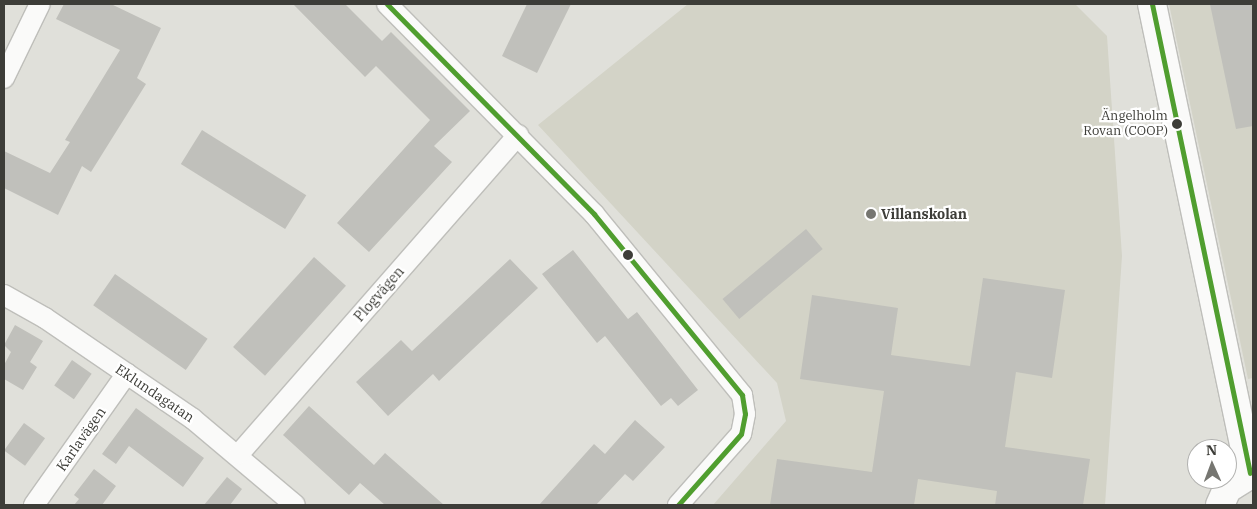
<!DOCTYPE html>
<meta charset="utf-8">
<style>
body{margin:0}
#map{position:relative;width:1257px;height:509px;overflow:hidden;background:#e0e0da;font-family:"IBM Plex Serif",serif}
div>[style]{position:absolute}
.built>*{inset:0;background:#d3d3c7}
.building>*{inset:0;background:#c0c0bb;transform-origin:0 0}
.roads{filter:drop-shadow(1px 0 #bebeba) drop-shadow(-1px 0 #bebeba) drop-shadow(0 1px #bebeba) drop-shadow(0 -1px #bebeba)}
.minor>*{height:20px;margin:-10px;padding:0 10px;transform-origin:10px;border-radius:10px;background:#fafaf9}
.secondary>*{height:28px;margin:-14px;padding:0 14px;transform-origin:14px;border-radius:14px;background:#fafaf9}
.bus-1>*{height:5px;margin:-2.5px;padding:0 2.5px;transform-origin:2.5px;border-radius:2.5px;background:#509e2f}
.dots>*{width:14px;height:14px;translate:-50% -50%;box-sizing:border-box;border:2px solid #fff;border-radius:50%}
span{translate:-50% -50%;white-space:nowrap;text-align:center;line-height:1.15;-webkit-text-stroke:4.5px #fff;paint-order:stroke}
.bus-label{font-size:13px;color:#3d3d38}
.right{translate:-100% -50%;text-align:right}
.poi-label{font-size:14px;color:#3d3d38;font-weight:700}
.left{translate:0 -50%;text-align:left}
.street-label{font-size:14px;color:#3d3d38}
.frame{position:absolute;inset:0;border:5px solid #3d3d38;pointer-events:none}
.north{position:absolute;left:1187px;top:439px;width:50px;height:50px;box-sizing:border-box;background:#fff;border:1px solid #b1b1af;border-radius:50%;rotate:358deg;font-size:14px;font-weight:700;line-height:20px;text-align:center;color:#3d3d38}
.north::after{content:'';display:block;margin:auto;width:18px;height:22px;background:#767671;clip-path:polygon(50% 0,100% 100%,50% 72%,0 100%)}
</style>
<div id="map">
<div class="built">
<i style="clip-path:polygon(688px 4px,1075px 4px,1107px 36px,1122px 256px,1105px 505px,713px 505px,786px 421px,777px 383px,538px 125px)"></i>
<i style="clip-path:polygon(1169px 4px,1253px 4px,1253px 378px,1248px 379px)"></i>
</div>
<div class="building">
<i style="clip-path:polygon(64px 4px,111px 4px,161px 28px,137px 78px,146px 84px,91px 172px,82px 166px,58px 215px,4px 188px,4px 151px,50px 173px,70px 142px,65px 140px,120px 50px,56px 19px)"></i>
<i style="clip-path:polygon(293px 4px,345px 4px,382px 41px,391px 32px,470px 111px,434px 146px,452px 162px,369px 252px,337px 223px,430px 120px,376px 66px,365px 77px)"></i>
<i style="clip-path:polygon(527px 4px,571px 4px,537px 73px,502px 56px)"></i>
<i style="clip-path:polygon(1210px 4px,1253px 4px,1253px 126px,1236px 129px)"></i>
<i style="left:202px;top:130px;width:123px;height:40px;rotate:32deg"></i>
<i style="left:806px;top:229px;width:26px;height:109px;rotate:50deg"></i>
<i style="clip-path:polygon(573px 250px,628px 319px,637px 312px,698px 390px,678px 406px,671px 398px,661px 406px,605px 336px,597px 343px,542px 274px)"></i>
<i style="left:314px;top:257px;width:43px;height:121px;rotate:42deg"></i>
<i style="clip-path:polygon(510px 259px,538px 288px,439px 381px,433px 374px,388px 416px,356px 382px,401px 340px,412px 351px)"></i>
<i style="left:115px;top:274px;width:113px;height:38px;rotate:35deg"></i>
<i style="clip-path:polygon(983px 278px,1065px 290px,1052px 378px,1016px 372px,1005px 447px,1090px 459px,1083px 505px,995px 505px,997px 491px,918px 479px,914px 505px,770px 505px,777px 459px,872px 472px,884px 391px,800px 379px,812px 295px,898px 308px,891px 355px,970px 366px)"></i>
<i style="clip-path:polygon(15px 325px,43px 341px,30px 362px,37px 367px,23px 390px,4px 379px,4px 365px,11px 352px,4px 345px)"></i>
<i style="left:72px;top:360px;width:24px;height:31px;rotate:35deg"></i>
<i style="clip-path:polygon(309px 406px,374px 465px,385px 453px,444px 505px,385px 505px,360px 483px,349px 495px,283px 435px)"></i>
<i style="clip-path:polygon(136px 408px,204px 458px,183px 487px,129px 446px,116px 464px,102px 454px)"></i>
<i style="clip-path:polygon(635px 420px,665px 447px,633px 481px,625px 474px,596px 505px,539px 505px,594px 444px,605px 454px)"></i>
<i style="left:24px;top:423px;width:26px;height:34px;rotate:36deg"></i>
<i style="clip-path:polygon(94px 469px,116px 486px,102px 505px,74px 505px,79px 499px,74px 495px)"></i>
<i style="clip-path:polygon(227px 477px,242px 489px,230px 505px,204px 505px)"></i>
</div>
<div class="roads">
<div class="minor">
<i style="left:387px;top:4px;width:295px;rotate:45.4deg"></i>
<i style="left:594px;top:214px;width:234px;rotate:50.7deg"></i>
<i style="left:742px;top:395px;width:19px;rotate:81deg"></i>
<i style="left:745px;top:414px;width:20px;rotate:101deg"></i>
<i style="left:741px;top:434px;width:95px;rotate:131.6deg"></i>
<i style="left:4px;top:78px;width:82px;rotate:-64.1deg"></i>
<i style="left:4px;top:295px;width:47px;rotate:29.3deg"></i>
<i style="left:45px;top:318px;width:179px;rotate:34.3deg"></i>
<i style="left:193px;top:419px;width:133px;rotate:40.1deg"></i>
<i style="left:239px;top:454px;width:424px;rotate:-48.8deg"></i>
<i style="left:34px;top:505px;width:161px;rotate:-54.8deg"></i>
</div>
<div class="secondary">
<i style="left:1152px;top:4px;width:479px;rotate:78.2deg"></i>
<i style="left:1220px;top:505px;width:17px;rotate:-66deg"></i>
<i style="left:1227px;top:489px;width:31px;rotate:-32deg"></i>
</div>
</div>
<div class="bus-1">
<i style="left:387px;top:4px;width:295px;rotate:45.4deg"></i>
<i style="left:594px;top:214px;width:234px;rotate:50.7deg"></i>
<i style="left:742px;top:395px;width:19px;rotate:81deg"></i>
<i style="left:745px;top:414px;width:20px;rotate:101deg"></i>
<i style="left:741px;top:434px;width:95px;rotate:131.6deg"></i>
<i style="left:1152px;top:4px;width:479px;rotate:78.2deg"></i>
</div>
<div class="dots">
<i style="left:1177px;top:124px;background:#3d3d38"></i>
<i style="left:871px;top:214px;background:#767671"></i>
<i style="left:628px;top:255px;background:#3d3d38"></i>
</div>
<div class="bus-label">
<span class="right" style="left:1168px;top:124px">Ängelholm<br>Rovan (COOP)</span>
</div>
<div class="poi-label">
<span class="left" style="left:881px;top:214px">Villanskolan</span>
</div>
<div class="street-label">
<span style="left:379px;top:294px;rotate:-49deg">Plogvägen</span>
<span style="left:155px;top:393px;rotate:34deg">Eklundagatan</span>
<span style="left:81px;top:439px;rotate:-55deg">Karlavägen</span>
</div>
<div class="frame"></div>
<div class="north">N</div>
</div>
